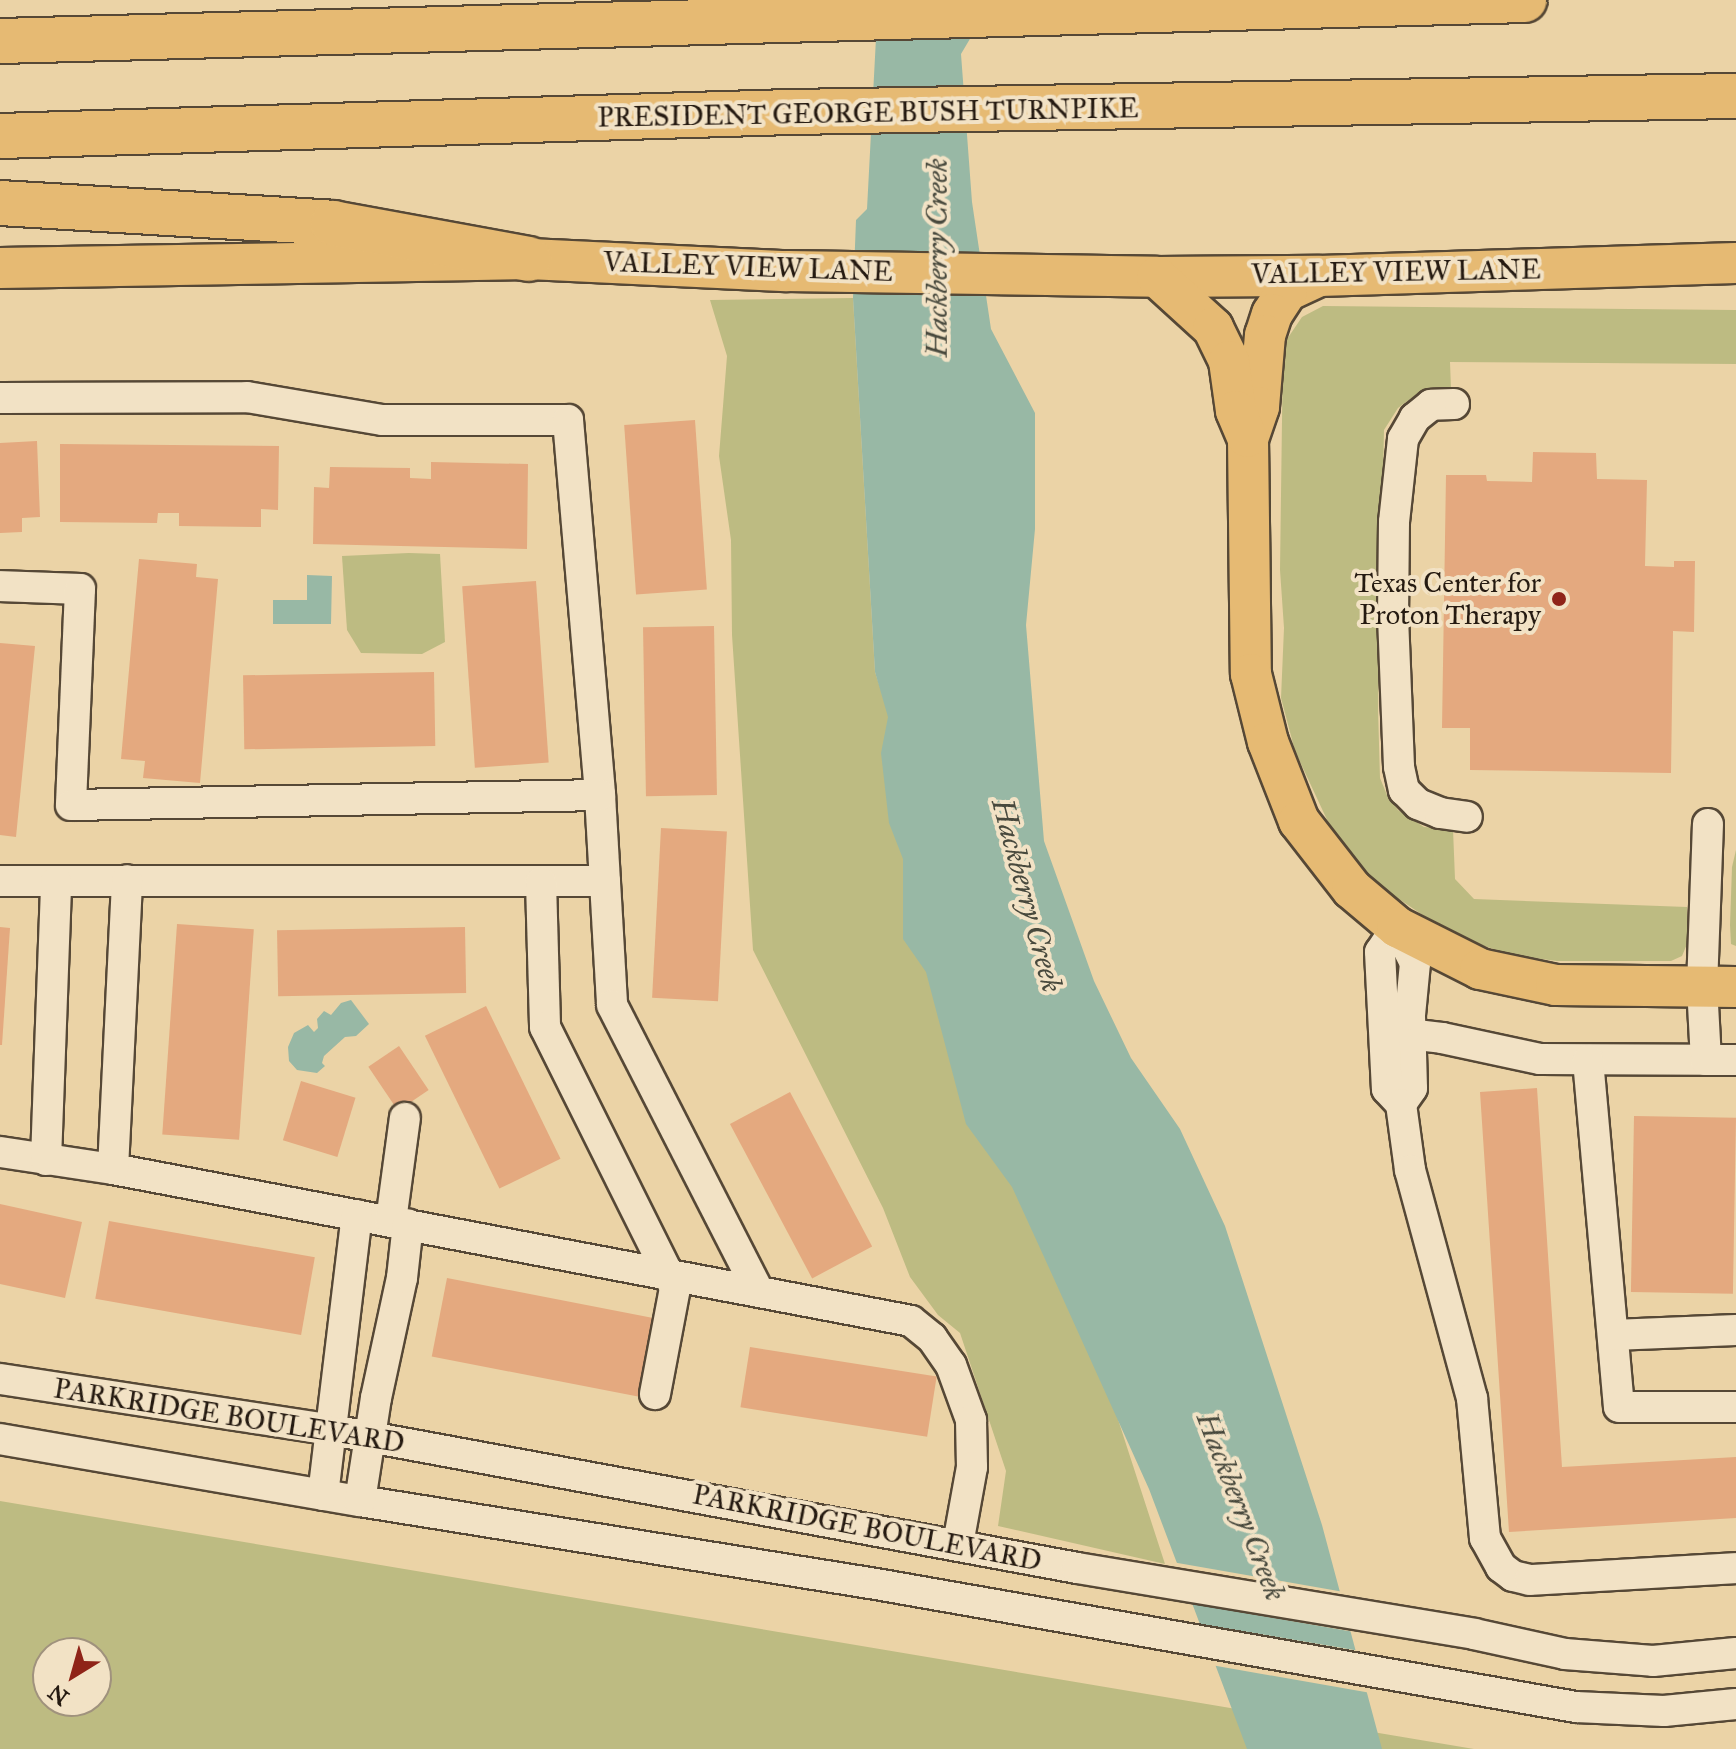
<!DOCTYPE html>
<style>
body{margin:0}
#map{position:relative;width:1736px;height:1749px;overflow:hidden;background:#ebd3a6;font-family:"IM FELL Great Primer",serif}
div>[style]{position:absolute}
.green>*{inset:0;background:#bdbb82}
.water>*{inset:0;background:#98b8a5}
.pier>*{inset:0;background:#ebd3a6}
.building>*{inset:0;background:#e4a97f;transform-origin:0 0}
.roads{filter:drop-shadow(2px 0 #564836) drop-shadow(-2px 0 #564836) drop-shadow(0 2px #564836) drop-shadow(0 -2px #564836)}
.minor>*{height:30px;margin:-15px;padding:0 15px;transform-origin:15px;border-radius:15px;background:#f2e2c5}
.major>*{height:40px;margin:-20px;padding:0 20px;transform-origin:20px;border-radius:20px;background:#e6ba73}
.highway>*{height:44px;margin:-22px;padding:0 22px;transform-origin:22px;border-radius:22px;background:#e6ba73}
.dots>*{width:22px;height:22px;translate:-50% -50%;box-sizing:border-box;border:4px solid #f2e2c5;border-radius:50%}
span{translate:-50% -50%;white-space:nowrap;text-align:center;line-height:1.15;-webkit-text-stroke:8px #f2e2c5;paint-order:stroke}
.street-label{font-size:28px;color:#251a11}
.poi-label{font-size:28px;color:#251a11}
.right{translate:-100% -50%;text-align:right}
.water-label{font-size:30px;color:#48493d;font-style:italic}
.north{position:absolute;left:32px;top:1637px;width:80px;height:80px;box-sizing:border-box;background:#f2e2c5;border:2px solid #a0927d;border-radius:50%;rotate:217deg;font-size:22px;font-weight:700;line-height:32px;text-align:center;color:#251a11}
.north::after{content:'';display:block;margin:auto;width:28px;height:36px;background:#8f2418;clip-path:polygon(50% 0,100% 100%,50% 72%,0 100%)}
</style>
<div id="map">
<div class="green">
<i style="clip-path:polygon(853px 298px,875px 672px,1165px 1564px,998px 1526px,1006px 1471px,960px 1333px,938px 1315px,910px 1277px,883px 1208px,753px 950px,732px 635px,731px 540px,719px 456px,727px 356px,710px 300px)"></i>
<i style="clip-path:polygon(1323px 306px,1736px 310px,1736px 364px,1450px 362px,1451px 389px,1421px 391px,1398px 408px,1384px 430px,1378px 709px,1380px 778px,1387px 795px,1398px 810px,1424px 827px,1453px 829px,1455px 879px,1474px 899px,1687px 907px,1687px 944px,1682px 956px,1671px 961px,1557px 961px,1511px 955px,1467px 940px,1433px 922px,1390px 893px,1358px 865px,1329px 824px,1295px 751px,1281px 698px,1284px 628px,1280px 570px,1283px 345px,1302px 317px)"></i>
<i style="clip-path:polygon(409px 553px,440px 554px,445px 642px,422px 654px,361px 653px,347px 630px,342px 556px)"></i>
<i style="clip-path:polygon(1736px 850px,1736px 946px,1731px 944px,1730px 925px,1732px 867px)"></i>
<i style="clip-path:polygon(evenodd,0 1501px,1474px 1749px,0 1749px,0 1501px,48px 1653px,96px 1653px,96px 1701px,48px 1701px,48px 1653px)"></i>
</div>
<div class="water">
<i style="clip-path:polygon(878px 0,993px 0,961px 54px,972px 202px,991px 329px,1035px 413px,1035px 529px,1026px 625px,1044px 841px,1094px 981px,1131px 1058px,1180px 1129px,1225px 1226px,1322px 1525px,1382px 1749px,1247px 1749px,1149px 1489px,1045px 1259px,1012px 1187px,966px 1124px,926px 972px,903px 939px,903px 859px,889px 823px,881px 753px,888px 717px,875px 672px,853px 298px,856px 220px,867px 209px)"></i>
<i style="clip-path:polygon(307px 575px,332px 576px,331px 624px,273px 624px,273px 600px,307px 600px)"></i>
<i style="clip-path:polygon(351px 1000px,369px 1024px,356px 1036px,345px 1037px,324px 1056px,322px 1063px,325px 1066px,317px 1073px,297px 1070px,289px 1061px,288px 1047px,294px 1033px,308px 1025px,314px 1032px,318px 1028px,317px 1019px,324px 1011px,331px 1015px,341px 1003px)"></i>
</div>
<div class="pier">
<i style="clip-path:polygon(1172px 1562px,1344px 1592px,1354px 1632px,1188px 1603px)"></i>
<i style="clip-path:polygon(1195px 1623px,1360px 1651px,1371px 1693px,1211px 1665px)"></i>
</div>
<div class="building">
<i style="left:695px;top:420px;width:170px;height:71px;rotate:86deg"></i>
<i style="clip-path:polygon(37px 441px,40px 517px,22px 518px,22px 532px,0 533px,0 443px)"></i>
<i style="clip-path:polygon(60px 444px,279px 446px,278px 510px,261px 509px,261px 527px,179px 526px,179px 513px,158px 513px,157px 523px,60px 522px)"></i>
<i style="clip-path:polygon(1533px 452px,1596px 453px,1597px 479px,1647px 480px,1645px 566px,1674px 567px,1674px 561px,1695px 561px,1694px 632px,1673px 631px,1671px 773px,1470px 770px,1470px 728px,1442px 728px,1446px 475px,1486px 475px,1487px 481px,1532px 482px)"></i>
<i style="clip-path:polygon(431px 462px,528px 464px,527px 549px,313px 544px,314px 487px,329px 488px,330px 467px,410px 468px,410px 478px,431px 479px)"></i>
<i style="clip-path:polygon(139px 559px,197px 564px,196px 577px,218px 579px,200px 783px,143px 778px,145px 761px,121px 759px)"></i>
<i style="left:536px;top:581px;width:182px;height:74px;rotate:86deg"></i>
<i style="left:714px;top:626px;width:169px;height:71px;rotate:89deg"></i>
<i style="clip-path:polygon(0 643px,35px 646px,16px 837px,0 835px)"></i>
<i style="left:434px;top:672px;width:74px;height:191px;rotate:89deg"></i>
<i style="left:661px;top:828px;width:66px;height:170px;rotate:3deg"></i>
<i style="left:177px;top:924px;width:77px;height:211px;rotate:4deg"></i>
<i style="clip-path:polygon(0 927px,10px 928px,2px 1045px,0 1045px)"></i>
<i style="left:465px;top:927px;width:66px;height:188px;rotate:89deg"></i>
<i style="left:486px;top:1006px;width:170px;height:68px;rotate:64deg"></i>
<i style="left:399px;top:1046px;width:53px;height:37px;rotate:56deg"></i>
<i style="left:301px;top:1081px;width:57px;height:62px;rotate:17deg"></i>
<i style="clip-path:polygon(1537px 1088px,1562px 1467px,1736px 1457px,1736px 1518px,1509px 1532px,1480px 1092px)"></i>
<i style="left:790px;top:1092px;width:175px;height:68px;rotate:62deg"></i>
<i style="left:1634px;top:1116px;width:102px;height:176px;rotate:1deg"></i>
<i style="clip-path:polygon(0 1204px,82px 1222px,65px 1298px,0 1284px)"></i>
<i style="left:109px;top:1221px;width:209px;height:79px;rotate:10deg"></i>
<i style="left:447px;top:1278px;width:210px;height:80px;rotate:11deg"></i>
<i style="left:750px;top:1347px;width:189px;height:61px;rotate:9deg"></i>
</div>
<div class="roads">
<div class="minor">
<i style="left:0;top:398px;width:247px;rotate:-0.2deg"></i>
<i style="left:247px;top:397px;width:137px;rotate:9.7deg"></i>
<i style="left:382px;top:420px;width:186px"></i>
<i style="left:568px;top:420px;width:376px;rotate:85.1deg"></i>
<i style="left:600px;top:795px;width:210px;rotate:86.7deg"></i>
<i style="left:612px;top:1005px;width:322px;rotate:62.9deg"></i>
<i style="left:1454px;top:404px;width:23px;rotate:178deg"></i>
<i style="left:1431px;top:405px;width:21px;rotate:141deg"></i>
<i style="left:1415px;top:418px;width:24px;rotate:120deg"></i>
<i style="left:1403px;top:439px;width:83px;rotate:96.2deg"></i>
<i style="left:1394px;top:522px;width:95px;rotate:90.6deg"></i>
<i style="left:1393px;top:617px;width:150px;rotate:87.7deg"></i>
<i style="left:1399px;top:767px;width:24px;rotate:78deg"></i>
<i style="left:1404px;top:790px;width:20px;rotate:45deg"></i>
<i style="left:1418px;top:804px;width:24px;rotate:22deg"></i>
<i style="left:1440px;top:813px;width:27px;rotate:8deg"></i>
<i style="left:0;top:586px;width:80px;rotate:2.1deg"></i>
<i style="left:80px;top:589px;width:216px;rotate:92.4deg"></i>
<i style="left:71px;top:805px;width:529px;rotate:-1.08deg"></i>
<i style="left:0;top:881px;width:605px"></i>
<i style="left:541px;top:882px;width:145px;rotate:88.4deg"></i>
<i style="left:545px;top:1027px;width:292px;rotate:63.5deg"></i>
<i style="left:675px;top:1288px;width:108px;rotate:100.7deg"></i>
<i style="left:1391px;top:1032px;width:51px;rotate:6.7deg"></i>
<i style="left:1442px;top:1038px;width:100px;rotate:12.1deg"></i>
<i style="left:1540px;top:1059px;width:166px;rotate:0.3deg"></i>
<i style="left:1706px;top:1060px;width:73px;rotate:-93.1deg"></i>
<i style="left:1702px;top:987px;width:163px;rotate:-87.9deg"></i>
<i style="left:1588px;top:1060px;width:348px;rotate:84.9deg"></i>
<i style="left:1619px;top:1407px;width:117px"></i>
<i style="left:1706px;top:1060px;width:30px"></i>
<i style="left:1401px;top:1104px;width:19px;rotate:-55deg"></i>
<i style="left:1412px;top:1088px;width:73px;rotate:-91.6deg"></i>
<i style="left:1410px;top:1015px;width:52px;rotate:-84.5deg"></i>
<i style="left:1415px;top:963px;width:40px;rotate:-116.6deg"></i>
<i style="left:1397px;top:927px;width:30px;rotate:124deg"></i>
<i style="left:1380px;top:952px;width:137px;rotate:87.1deg"></i>
<i style="left:1387px;top:1089px;width:21px;rotate:47deg"></i>
<i style="left:1401px;top:1104px;width:67px;rotate:82.2deg"></i>
<i style="left:1410px;top:1170px;width:236px;rotate:74.8deg"></i>
<i style="left:1472px;top:1398px;width:141px;rotate:84.7deg"></i>
<i style="left:1485px;top:1538px;width:33px;rotate:61deg"></i>
<i style="left:1501px;top:1567px;width:15px;rotate:37deg"></i>
<i style="left:1513px;top:1576px;width:17px;rotate:13deg"></i>
<i style="left:1530px;top:1580px;width:206px;rotate:-3.3deg"></i>
<i style="left:0;top:1152px;width:114px;rotate:8.6deg"></i>
<i style="left:113px;top:1169px;width:812px;rotate:10.78deg"></i>
<i style="left:911px;top:1321px;width:27px;rotate:39deg"></i>
<i style="left:932px;top:1338px;width:33px;rotate:55deg"></i>
<i style="left:951px;top:1365px;width:59px;rotate:70deg"></i>
<i style="left:971px;top:1420px;width:47px;rotate:88.8deg"></i>
<i style="left:972px;top:1467px;width:78px;rotate:100.3deg"></i>
<i style="left:46px;top:1160px;width:279px;rotate:-87.9deg"></i>
<i style="left:113px;top:1169px;width:289px;rotate:-87.2deg"></i>
<i style="left:391px;top:1221px;width:104px;rotate:-82.3deg"></i>
<i style="left:1613px;top:1335px;width:123px;rotate:-2.3deg"></i>
<i style="left:0;top:1379px;width:336px;rotate:8.7deg"></i>
<i style="left:332px;top:1430px;width:758px;rotate:10.49deg"></i>
<i style="left:1077px;top:1568px;width:402px;rotate:9.4deg"></i>
<i style="left:1474px;top:1634px;width:93px;rotate:12.4deg"></i>
<i style="left:1565px;top:1654px;width:88px;rotate:4.5deg"></i>
<i style="left:1653px;top:1661px;width:83px;rotate:-5.5deg"></i>
<i style="left:0;top:1439px;width:365px;rotate:9.8deg"></i>
<i style="left:360px;top:1501px;width:523px;rotate:9.14deg"></i>
<i style="left:876px;top:1584px;width:711px;rotate:9.97deg"></i>
<i style="left:1576px;top:1707px;width:88px;rotate:2.6deg"></i>
<i style="left:1664px;top:1711px;width:72px;rotate:-5.6deg"></i>
<i style="left:323px;top:1495px;width:282px;rotate:-83.1deg"></i>
<i style="left:360px;top:1501px;width:104px;rotate:-81.2deg"></i>
<i style="left:376px;top:1398px;width:123px;rotate:-77.8deg"></i>
<i style="left:402px;top:1278px;width:54px;rotate:-83.7deg"></i>
</div>
<div class="major">
<i style="left:0;top:268px;width:529px;rotate:-0.97deg"></i>
<i style="left:529px;top:259px;width:258px;rotate:2.7deg"></i>
<i style="left:787px;top:271px;width:370px;rotate:0.9deg"></i>
<i style="left:1157px;top:277px;width:162px;rotate:-0.4deg"></i>
<i style="left:1319px;top:276px;width:417px;rotate:-1.8deg"></i>
<i style="left:1319px;top:276px;width:35px;rotate:155deg"></i>
<i style="left:1287px;top:291px;width:27px;rotate:123deg"></i>
<i style="left:1272px;top:314px;width:22px;rotate:108deg"></i>
<i style="left:1265px;top:335px;width:72px;rotate:94.8deg"></i>
<i style="left:1259px;top:407px;width:34px;rotate:109deg"></i>
<i style="left:1248px;top:439px;width:235px;rotate:89.3deg"></i>
<i style="left:1251px;top:674px;width:70px;rotate:76deg"></i>
<i style="left:1268px;top:742px;width:85px;rotate:68.6deg"></i>
<i style="left:1299px;top:821px;width:86px;rotate:52.1deg"></i>
<i style="left:1352px;top:889px;width:59px;rotate:40.2deg"></i>
<i style="left:1397px;top:927px;width:93px;rotate:26.8deg"></i>
<i style="left:1480px;top:969px;width:78px;rotate:11.9deg"></i>
<i style="left:1556px;top:985px;width:180px;rotate:0.6deg"></i>
<i style="left:1157px;top:277px;width:76px;rotate:42.3deg"></i>
<i style="left:1213px;top:328px;width:37px;rotate:64deg"></i>
<i style="left:1229px;top:361px;width:50px;rotate:82deg"></i>
<i style="left:1236px;top:411px;width:28px;rotate:67deg"></i>
</div>
<div class="highway">
<i style="left:0;top:41px;width:1525px;rotate:-1.54deg"></i>
<i style="left:0;top:136px;width:791px;rotate:-1.74deg"></i>
<i style="left:791px;top:112px;width:945px;rotate:-0.97deg"></i>
<i style="left:0;top:203px;width:334px;rotate:3.4deg"></i>
<i style="left:333px;top:223px;width:199px;rotate:10.4deg"></i>
</div>
</div>
<div class="dots">
<i style="left:1559px;top:599px;background:#8f2418"></i>
</div>
<div class="street-label">
<span style="left:868px;top:113px;rotate:-1deg">PRESIDENT GEORGE BUSH TURNPIKE</span>
<span style="left:748px;top:267px;rotate:2deg">VALLEY VIEW LANE</span>
<span style="left:1396px;top:272px;rotate:-1deg">VALLEY VIEW LANE</span>
<span style="left:229px;top:1416px;rotate:9deg">PARKRIDGE BOULEVARD</span>
<span style="left:867px;top:1528px;rotate:11deg">PARKRIDGE BOULEVARD</span>
</div>
<div class="poi-label">
<span class="right" style="left:1541px;top:599px">Texas Center for<br>Proton Therapy</span>
</div>
<div class="water-label">
<span style="left:937px;top:258px;rotate:-90deg">Hackberry Creek</span>
<span style="left:1027px;top:895px;rotate:75deg">Hackberry Creek</span>
<span style="left:1241px;top:1506px;rotate:69deg">Hackberry Creek</span>
</div>
<div class="north">N</div>
</div>
